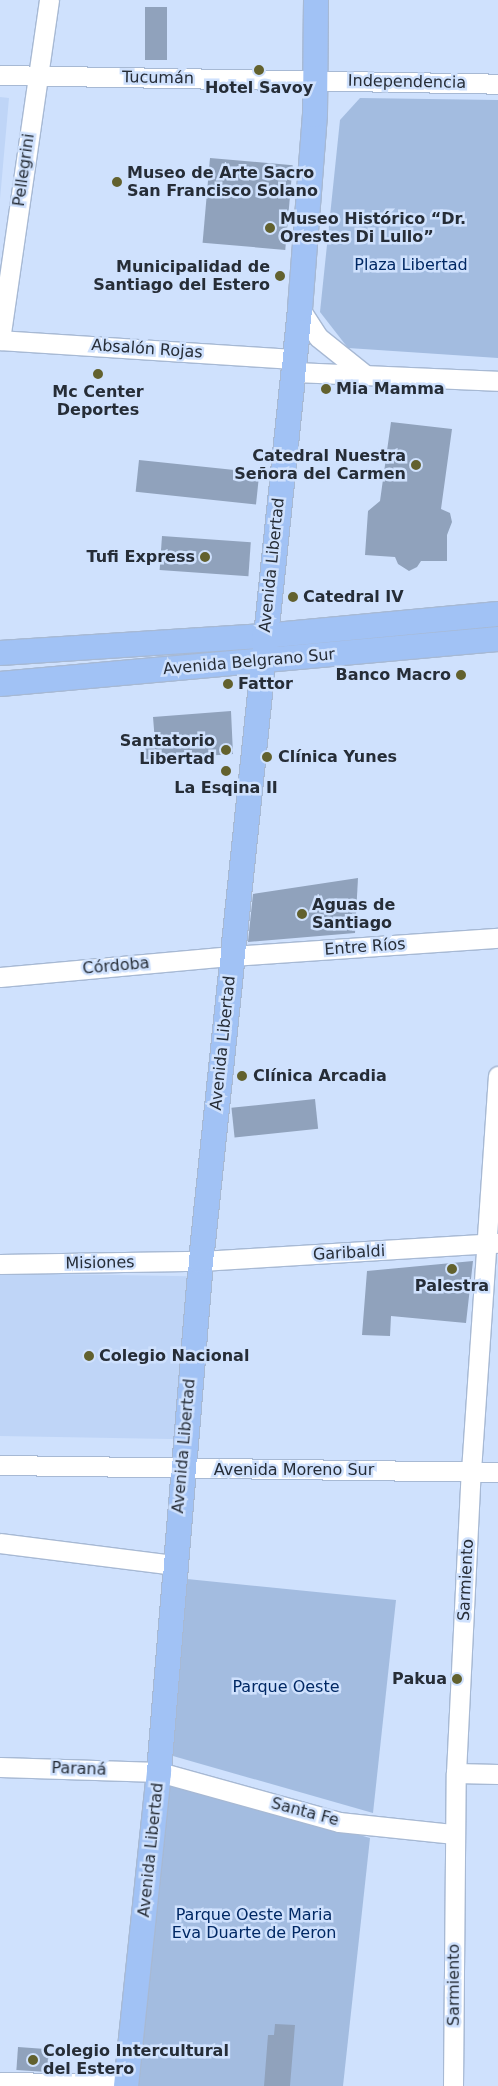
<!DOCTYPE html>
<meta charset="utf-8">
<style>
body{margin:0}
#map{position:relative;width:498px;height:2086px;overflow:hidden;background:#cfe1fd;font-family:"DejaVu Sans",sans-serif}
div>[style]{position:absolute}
.built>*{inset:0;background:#bfd5f7;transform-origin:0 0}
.green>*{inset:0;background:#a3bce0}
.building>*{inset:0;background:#90a2bc;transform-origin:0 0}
.roads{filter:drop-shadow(1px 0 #a7b9d4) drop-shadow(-1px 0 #a7b9d4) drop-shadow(0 1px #a7b9d4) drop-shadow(0 -1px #a7b9d4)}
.minor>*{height:19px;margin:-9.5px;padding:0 9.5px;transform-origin:9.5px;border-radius:9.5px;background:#fff}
.major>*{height:24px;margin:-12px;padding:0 12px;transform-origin:12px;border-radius:12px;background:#a1c2f5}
.dots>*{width:14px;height:14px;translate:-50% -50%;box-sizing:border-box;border:2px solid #cfe1fd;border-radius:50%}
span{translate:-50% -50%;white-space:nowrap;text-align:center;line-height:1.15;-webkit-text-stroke:5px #cfe1fd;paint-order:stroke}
.street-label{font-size:16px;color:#262d37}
.poi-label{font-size:16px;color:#262d37;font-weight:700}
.left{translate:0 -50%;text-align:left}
.right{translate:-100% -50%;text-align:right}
.park-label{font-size:16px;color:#002864}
</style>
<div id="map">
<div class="built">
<i style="clip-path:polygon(0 97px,9px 98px,0 199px)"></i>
<i style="left:0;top:1273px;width:187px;height:163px;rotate:1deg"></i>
</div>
<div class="green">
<i style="clip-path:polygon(360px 98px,498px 100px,498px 358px,348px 348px,320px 312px,340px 120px)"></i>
<i style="clip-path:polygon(187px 1579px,396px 1600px,373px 1813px,173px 1756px)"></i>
<i style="clip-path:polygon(163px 1779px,370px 1838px,343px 2086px,131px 2086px)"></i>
</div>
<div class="building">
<i style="left:145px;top:7px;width:22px;height:53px"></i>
<i style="left:210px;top:158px;width:83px;height:85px;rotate:5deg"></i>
<i style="clip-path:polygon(391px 422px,452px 429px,441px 509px,450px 513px,452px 522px,447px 535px,447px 561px,421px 561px,417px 567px,409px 571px,398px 564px,395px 557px,365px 555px,368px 511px,380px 501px)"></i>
<i style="left:139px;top:460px;width:121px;height:32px;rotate:6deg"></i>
<i style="left:162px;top:536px;width:89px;height:34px;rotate:4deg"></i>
<i style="clip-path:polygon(231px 711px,233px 754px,146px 760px,145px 743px,155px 742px,153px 717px)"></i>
<i style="clip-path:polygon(358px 878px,355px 933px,248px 942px,253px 894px)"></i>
<i style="left:315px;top:1099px;width:30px;height:84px;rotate:84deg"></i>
<i style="clip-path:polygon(473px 1261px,466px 1323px,391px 1316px,390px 1336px,362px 1335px,367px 1271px)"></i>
<i style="clip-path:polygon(275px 2024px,295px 2025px,290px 2086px,264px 2086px,268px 2035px,274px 2035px)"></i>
<i style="left:18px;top:2047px;width:31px;height:23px;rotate:4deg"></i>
</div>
<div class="roads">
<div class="minor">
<i style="left:0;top:75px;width:498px;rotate:1deg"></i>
<i style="left:300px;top:309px;width:33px;rotate:57deg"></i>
<i style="left:318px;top:337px;width:58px;rotate:38.7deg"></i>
<i style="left:0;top:340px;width:344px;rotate:-81.8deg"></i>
<i style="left:0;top:340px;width:296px;rotate:3.7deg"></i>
<i style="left:293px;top:372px;width:205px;rotate:2.5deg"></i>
<i style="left:0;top:977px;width:233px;rotate:-5.2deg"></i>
<i style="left:232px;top:956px;width:267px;rotate:-3.9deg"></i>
<i style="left:0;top:1264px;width:201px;rotate:-0.9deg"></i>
<i style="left:201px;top:1261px;width:297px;rotate:-3.5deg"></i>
<i style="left:0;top:1465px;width:498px;rotate:0.8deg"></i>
<i style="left:0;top:1543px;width:175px;rotate:7.2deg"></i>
<i style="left:0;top:1767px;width:159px;rotate:1.8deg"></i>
<i style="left:159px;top:1772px;width:187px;rotate:15.5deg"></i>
<i style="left:339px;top:1822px;width:116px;rotate:6deg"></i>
<i style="left:456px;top:1773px;width:42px;rotate:1.4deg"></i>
<i style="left:0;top:2082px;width:126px;rotate:0.9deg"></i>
<i style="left:453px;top:2086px;width:313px;rotate:-89.5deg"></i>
<i style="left:456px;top:1773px;width:302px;rotate:-87.2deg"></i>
<i style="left:471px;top:1471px;width:396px;rotate:-86.1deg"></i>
</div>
<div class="major">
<i style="left:0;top:653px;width:265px;rotate:-3.7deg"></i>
<i style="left:264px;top:636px;width:235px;rotate:-5.4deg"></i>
<i style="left:0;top:684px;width:500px;rotate:-5.16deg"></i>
<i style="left:126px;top:2086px;width:316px;rotate:-84deg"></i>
<i style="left:159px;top:1772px;width:513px;rotate:-85.3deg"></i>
<i style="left:201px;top:1261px;width:957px;rotate:-84.06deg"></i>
<i style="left:300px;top:309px;width:195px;rotate:-85.6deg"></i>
<i style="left:315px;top:115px;width:115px;rotate:-89.5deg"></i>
</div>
</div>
<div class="dots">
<i style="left:259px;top:70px;background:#62612e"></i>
<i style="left:117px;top:182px;background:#62612e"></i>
<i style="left:270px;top:228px;background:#62612e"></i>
<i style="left:280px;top:276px;background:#62612e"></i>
<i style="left:98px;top:374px;background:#62612e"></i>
<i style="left:326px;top:389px;background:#62612e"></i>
<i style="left:416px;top:465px;background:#62612e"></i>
<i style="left:205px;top:557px;background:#62612e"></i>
<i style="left:293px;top:597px;background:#62612e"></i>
<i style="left:461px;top:675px;background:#62612e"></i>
<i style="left:228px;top:684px;background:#62612e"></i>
<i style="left:226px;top:750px;background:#62612e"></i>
<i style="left:267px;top:757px;background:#62612e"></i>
<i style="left:226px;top:771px;background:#62612e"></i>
<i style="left:302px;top:914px;background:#62612e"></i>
<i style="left:242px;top:1076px;background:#62612e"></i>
<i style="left:452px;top:1269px;background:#62612e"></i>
<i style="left:89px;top:1356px;background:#62612e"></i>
<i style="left:457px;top:1679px;background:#62612e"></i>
<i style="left:33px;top:2060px;background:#62612e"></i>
</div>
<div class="street-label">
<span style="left:158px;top:78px;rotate:1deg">Tucumán</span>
<span style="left:407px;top:82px;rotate:1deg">Independencia</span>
<span style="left:24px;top:170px;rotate:-82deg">Pellegrini</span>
<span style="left:147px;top:349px;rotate:4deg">Absalón Rojas</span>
<span style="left:272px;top:565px;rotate:-84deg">Avenida Libertad</span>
<span style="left:249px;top:662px;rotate:-5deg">Avenida Belgrano Sur</span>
<span style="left:365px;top:947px;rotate:-4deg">Entre Ríos</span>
<span style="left:116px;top:966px;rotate:-5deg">Córdoba</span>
<span style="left:223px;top:1043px;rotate:-84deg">Avenida Libertad</span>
<span style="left:349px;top:1253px;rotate:-3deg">Garibaldi</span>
<span style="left:100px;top:1263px;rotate:-1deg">Misiones</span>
<span style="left:184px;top:1446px;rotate:-85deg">Avenida Libertad</span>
<span style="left:294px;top:1470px">Avenida Moreno Sur</span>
<span style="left:466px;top:1580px;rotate:-87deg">Sarmiento</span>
<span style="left:79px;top:1769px;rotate:2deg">Paraná</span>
<span style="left:305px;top:1812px;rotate:15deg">Santa Fe</span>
<span style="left:151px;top:1850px;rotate:-84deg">Avenida Libertad</span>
<span style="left:454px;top:1985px;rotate:-90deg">Sarmiento</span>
</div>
<div class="poi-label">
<span style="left:259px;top:88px">Hotel Savoy</span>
<span class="left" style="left:127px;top:182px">Museo de Arte Sacro<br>San Francisco Solano</span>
<span class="left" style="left:280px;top:228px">Museo Histórico “Dr.<br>Orestes Di Lullo”</span>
<span class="right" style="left:270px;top:276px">Municipalidad de<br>Santiago del Estero</span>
<span class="left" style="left:336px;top:389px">Mia Mamma</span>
<span style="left:98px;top:401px">Mc Center<br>Deportes</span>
<span class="right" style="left:406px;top:465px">Catedral Nuestra<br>Señora del Carmen</span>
<span class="right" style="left:195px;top:557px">Tufi Express</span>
<span class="left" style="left:303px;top:597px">Catedral IV</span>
<span class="right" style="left:451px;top:675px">Banco Macro</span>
<span class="left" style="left:238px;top:684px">Fattor</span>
<span class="right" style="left:215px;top:750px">Santatorio<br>Libertad</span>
<span class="left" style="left:278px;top:757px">Clínica Yunes</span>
<span style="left:226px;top:788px">La Esqina II</span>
<span class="left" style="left:312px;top:914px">Aguas de<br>Santiago</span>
<span class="left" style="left:253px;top:1076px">Clínica Arcadia</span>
<span style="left:452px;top:1286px">Palestra</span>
<span class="left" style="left:99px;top:1356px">Colegio Nacional</span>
<span class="right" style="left:447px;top:1679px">Pakua</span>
<span class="left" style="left:43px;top:2060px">Colegio Intercultural<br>del Estero</span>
</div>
<div class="park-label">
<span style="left:411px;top:265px">Plaza Libertad</span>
<span style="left:286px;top:1687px">Parque Oeste</span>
<span style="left:254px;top:1924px">Parque Oeste Maria<br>Eva Duarte de Peron</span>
</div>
</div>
